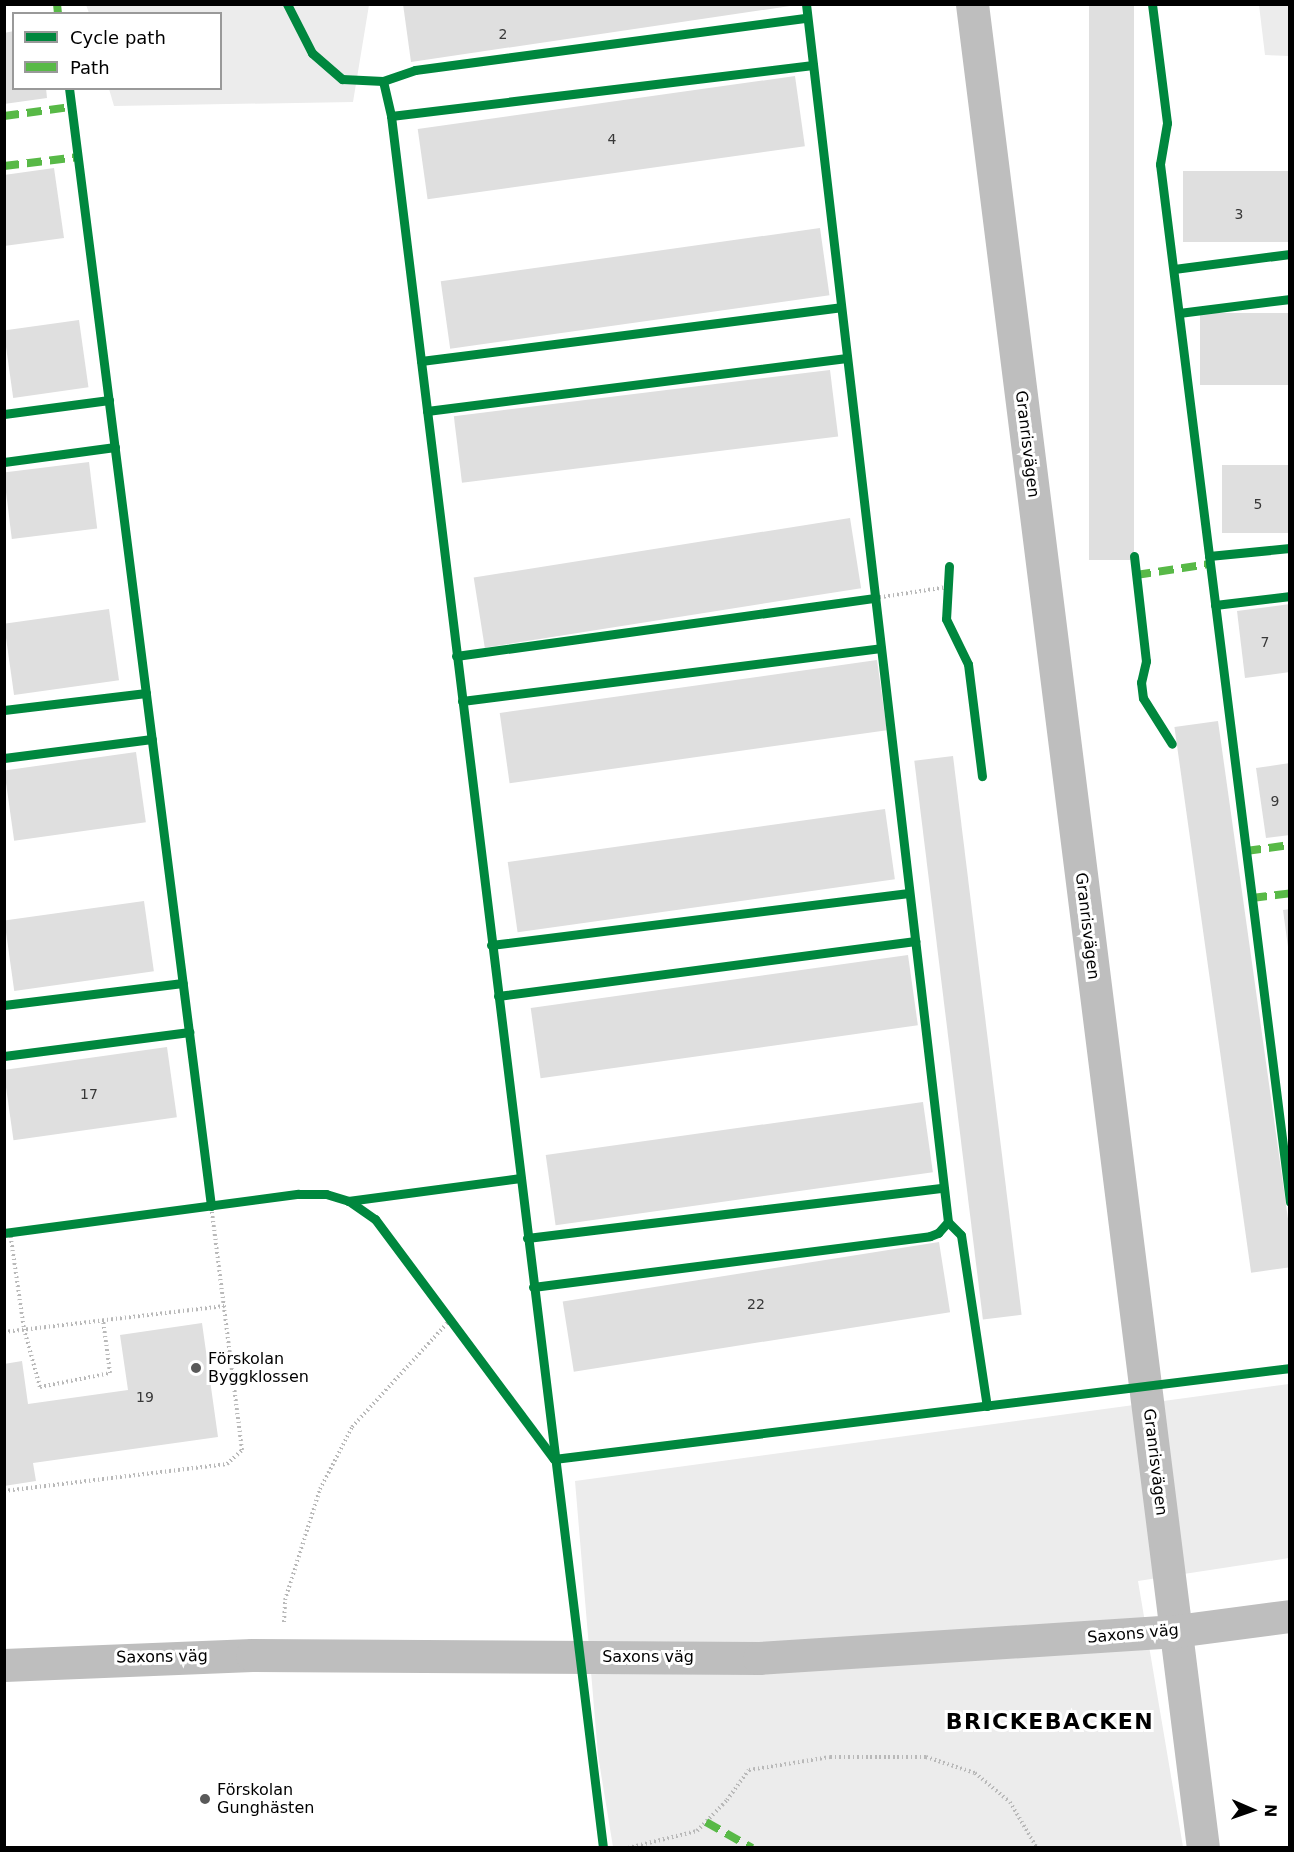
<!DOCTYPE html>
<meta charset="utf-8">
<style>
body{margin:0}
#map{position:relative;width:1294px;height:1852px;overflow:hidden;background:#fff;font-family:"DejaVu Sans",sans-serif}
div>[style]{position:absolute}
.green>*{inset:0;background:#ececec}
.building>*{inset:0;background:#dfdfdf;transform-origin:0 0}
.path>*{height:4px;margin-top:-2px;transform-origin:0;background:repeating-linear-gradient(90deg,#b9b9b9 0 1.5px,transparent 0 4.5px)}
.minor>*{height:33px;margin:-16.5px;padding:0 16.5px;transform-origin:16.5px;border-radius:16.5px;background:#bebebe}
.quiet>*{height:8px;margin-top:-4px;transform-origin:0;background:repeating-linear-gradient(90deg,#58b947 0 15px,transparent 0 23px)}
.cycleway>*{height:9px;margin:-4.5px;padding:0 4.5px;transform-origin:4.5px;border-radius:4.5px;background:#00873e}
.dots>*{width:16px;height:16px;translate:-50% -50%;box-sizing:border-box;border:3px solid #fff;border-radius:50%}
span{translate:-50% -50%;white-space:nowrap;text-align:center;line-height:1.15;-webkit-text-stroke:6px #fff;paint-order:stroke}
.number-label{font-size:14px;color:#383838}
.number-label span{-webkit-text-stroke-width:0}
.street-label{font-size:16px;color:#000}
.poi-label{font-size:16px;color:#000}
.left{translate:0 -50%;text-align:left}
.district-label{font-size:22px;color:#000;font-weight:700;letter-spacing:1.5px}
.frame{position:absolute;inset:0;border:6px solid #000;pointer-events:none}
.legend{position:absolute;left:12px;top:12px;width:210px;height:78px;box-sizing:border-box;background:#fff;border:2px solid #999;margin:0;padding:8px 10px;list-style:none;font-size:18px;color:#000}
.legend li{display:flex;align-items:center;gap:12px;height:30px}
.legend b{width:30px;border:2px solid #999}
.north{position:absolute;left:1222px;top:1780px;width:60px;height:60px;-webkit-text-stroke:4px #fff;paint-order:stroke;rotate:92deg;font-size:16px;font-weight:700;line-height:24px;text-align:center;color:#000}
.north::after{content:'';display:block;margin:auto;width:21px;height:27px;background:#000;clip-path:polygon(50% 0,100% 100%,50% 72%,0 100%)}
</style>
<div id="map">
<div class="green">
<i style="clip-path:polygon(86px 5px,369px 5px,353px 102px,114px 106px,109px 89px,220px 88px,220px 14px,89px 13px)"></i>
<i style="clip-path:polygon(1259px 5px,1289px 5px,1289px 56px,1265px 55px)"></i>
<i style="clip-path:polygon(1289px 1384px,1289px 1558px,1138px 1581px,1183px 1847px,613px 1847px,598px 1755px,575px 1481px)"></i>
</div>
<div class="building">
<i style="clip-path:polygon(403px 4px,790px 4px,790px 6px,411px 62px)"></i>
<i style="left:1089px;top:5px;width:45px;height:555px"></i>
<i style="clip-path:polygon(14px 31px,14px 88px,46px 88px,47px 98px,4px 104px,4px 33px)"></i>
<i style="left:795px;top:76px;width:71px;height:381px;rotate:82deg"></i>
<i style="clip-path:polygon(54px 168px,64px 238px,4px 246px,4px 175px)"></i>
<i style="left:1290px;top:171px;width:71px;height:107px;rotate:90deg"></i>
<i style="left:820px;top:228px;width:68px;height:383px;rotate:82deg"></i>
<i style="left:1290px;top:313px;width:72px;height:90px;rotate:90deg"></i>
<i style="left:79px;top:320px;width:68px;height:76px;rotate:82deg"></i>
<i style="left:830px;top:370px;width:67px;height:379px;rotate:83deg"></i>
<i style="left:89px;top:462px;width:67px;height:86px;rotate:83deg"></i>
<i style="left:1290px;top:465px;width:68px;height:68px;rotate:90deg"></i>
<i style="left:850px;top:518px;width:71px;height:381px;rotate:81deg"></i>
<i style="clip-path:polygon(1290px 604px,1290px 672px,1245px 678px,1237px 611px)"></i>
<i style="left:109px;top:609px;width:72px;height:106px;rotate:82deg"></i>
<i style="left:877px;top:660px;width:71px;height:381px;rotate:82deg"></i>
<i style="left:1218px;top:721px;width:551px;height:44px;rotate:82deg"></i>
<i style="left:136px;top:752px;width:71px;height:133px;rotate:82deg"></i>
<i style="left:953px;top:756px;width:563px;height:39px;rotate:83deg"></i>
<i style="clip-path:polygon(1290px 763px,1290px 835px,1266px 838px,1256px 768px)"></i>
<i style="left:885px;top:809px;width:71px;height:381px;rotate:82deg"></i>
<i style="left:144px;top:901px;width:71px;height:141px;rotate:82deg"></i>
<i style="clip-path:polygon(1290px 909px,1290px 947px,1288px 947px,1283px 910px)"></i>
<i style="left:908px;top:955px;width:71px;height:381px;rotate:82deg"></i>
<i style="left:167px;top:1047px;width:71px;height:165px;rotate:82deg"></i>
<i style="left:923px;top:1102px;width:71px;height:381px;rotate:82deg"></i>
<i style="left:939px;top:1242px;width:71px;height:381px;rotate:81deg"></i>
<i style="clip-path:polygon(202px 1323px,218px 1437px,33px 1463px,36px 1481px,4px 1486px,4px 1364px,22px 1361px,28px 1404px,128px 1390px,120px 1335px)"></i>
</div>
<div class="path">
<i style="left:875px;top:598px;width:73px;rotate:-8.7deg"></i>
<i style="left:10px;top:1232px;width:98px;rotate:81.8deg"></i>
<i style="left:24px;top:1329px;width:60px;rotate:74.6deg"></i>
<i style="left:40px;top:1387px;width:71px;rotate:-11.3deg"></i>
<i style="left:110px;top:1373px;width:53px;rotate:-97.5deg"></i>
<i style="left:4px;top:1332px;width:222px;rotate:-6.7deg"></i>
<i style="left:4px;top:1491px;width:225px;rotate:-6.9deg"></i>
<i style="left:227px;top:1464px;width:21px;rotate:-43deg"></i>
<i style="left:242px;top:1450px;width:246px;rotate:-97.2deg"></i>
<i style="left:284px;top:1622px;width:22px;rotate:-87deg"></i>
<i style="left:285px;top:1600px;width:116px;rotate:-72.5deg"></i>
<i style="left:320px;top:1489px;width:70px;rotate:-62.7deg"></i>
<i style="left:352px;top:1427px;width:145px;rotate:-47.5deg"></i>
<i style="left:628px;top:1848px;width:71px;rotate:-13.8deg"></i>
<i style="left:697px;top:1831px;width:43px;rotate:-45.9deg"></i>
<i style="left:727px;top:1800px;width:37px;rotate:-54deg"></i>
<i style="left:749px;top:1770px;width:82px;rotate:-9.1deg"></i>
<i style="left:830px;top:1757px;width:96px"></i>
<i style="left:926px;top:1757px;width:52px;rotate:18.1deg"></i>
<i style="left:975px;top:1773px;width:45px;rotate:39.6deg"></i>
<i style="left:1010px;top:1802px;width:53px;rotate:59.6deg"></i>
</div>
<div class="minor">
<i style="left:972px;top:4px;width:1858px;rotate:82.86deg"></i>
<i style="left:4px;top:1665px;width:248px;rotate:-2.3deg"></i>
<i style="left:252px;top:1655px;width:507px;rotate:0.34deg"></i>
<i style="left:759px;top:1658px;width:418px;rotate:-3.7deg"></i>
<i style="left:1176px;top:1631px;width:115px;rotate:-7.5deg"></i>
</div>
<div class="quiet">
<i style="left:57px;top:4px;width:10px;rotate:84deg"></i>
<i style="left:4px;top:116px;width:68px;rotate:-7.7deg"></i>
<i style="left:4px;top:166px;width:75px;rotate:-6.9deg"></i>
<i style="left:1136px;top:575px;width:75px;rotate:-8.5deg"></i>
<i style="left:1246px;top:851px;width:44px;rotate:-7.8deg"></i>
<i style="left:1252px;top:898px;width:38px;rotate:-7deg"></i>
<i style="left:706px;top:1822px;width:53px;rotate:29.5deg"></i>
</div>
<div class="cycleway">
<i style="left:287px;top:4px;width:55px;rotate:63deg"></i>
<i style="left:312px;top:53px;width:40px;rotate:41deg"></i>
<i style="left:342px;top:79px;width:41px;rotate:2.8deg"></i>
<i style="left:383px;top:81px;width:36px;rotate:77deg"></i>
<i style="left:391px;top:116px;width:1745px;rotate:83.02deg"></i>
<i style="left:806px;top:4px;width:1226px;rotate:83.35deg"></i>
<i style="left:948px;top:1222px;width:18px;rotate:45deg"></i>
<i style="left:961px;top:1235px;width:173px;rotate:81.4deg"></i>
<i style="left:1152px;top:4px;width:120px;rotate:82.8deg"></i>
<i style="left:1167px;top:123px;width:42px;rotate:99.7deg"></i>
<i style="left:1160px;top:164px;width:1046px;rotate:82.86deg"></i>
<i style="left:383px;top:81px;width:34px;rotate:-19deg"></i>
<i style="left:415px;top:70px;width:395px;rotate:-7.6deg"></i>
<i style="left:69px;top:88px;width:1127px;rotate:82.76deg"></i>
<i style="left:391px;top:116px;width:425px;rotate:-6.9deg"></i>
<i style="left:1174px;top:269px;width:117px;rotate:-7.4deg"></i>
<i style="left:1179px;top:313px;width:112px;rotate:-7.2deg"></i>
<i style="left:421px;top:361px;width:423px;rotate:-7.3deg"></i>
<i style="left:427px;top:411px;width:423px;rotate:-7.2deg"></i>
<i style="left:4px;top:414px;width:106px;rotate:-7.6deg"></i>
<i style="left:4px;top:462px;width:112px;rotate:-7.7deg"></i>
<i style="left:1134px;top:556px;width:106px;rotate:83.5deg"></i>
<i style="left:1146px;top:661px;width:22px;rotate:103deg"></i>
<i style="left:1141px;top:682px;width:16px;rotate:83deg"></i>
<i style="left:1143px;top:698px;width:54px;rotate:57.8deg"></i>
<i style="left:1209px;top:556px;width:81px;rotate:-5.6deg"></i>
<i style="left:949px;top:566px;width:53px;rotate:93.2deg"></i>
<i style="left:946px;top:619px;width:50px;rotate:63.9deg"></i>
<i style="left:968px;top:664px;width:113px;rotate:82.9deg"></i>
<i style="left:1215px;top:605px;width:76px;rotate:-6.8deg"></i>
<i style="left:456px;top:656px;width:423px;rotate:-7.9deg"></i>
<i style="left:462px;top:701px;width:422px;rotate:-7.2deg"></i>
<i style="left:4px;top:710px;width:143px;rotate:-6.8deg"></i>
<i style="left:4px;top:758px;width:149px;rotate:-7.3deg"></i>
<i style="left:491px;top:945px;width:421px;rotate:-7.1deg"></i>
<i style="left:498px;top:996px;width:421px;rotate:-7.5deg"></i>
<i style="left:4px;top:1005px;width:180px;rotate:-7deg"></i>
<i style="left:4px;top:1056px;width:187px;rotate:-7.4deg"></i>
<i style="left:348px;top:1201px;width:174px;rotate:-7.6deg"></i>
<i style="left:4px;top:1233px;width:297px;rotate:-7.6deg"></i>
<i style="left:298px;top:1194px;width:28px"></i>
<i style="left:326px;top:1194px;width:24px;rotate:17deg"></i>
<i style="left:349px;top:1201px;width:32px;rotate:35deg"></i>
<i style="left:375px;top:1219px;width:299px;rotate:53.3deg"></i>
<i style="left:554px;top:1459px;width:742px;rotate:-7.05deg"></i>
<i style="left:527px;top:1238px;width:419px;rotate:-6.9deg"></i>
<i style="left:533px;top:1287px;width:400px;rotate:-7.3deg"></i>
<i style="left:930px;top:1236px;width:9px;rotate:-21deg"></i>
<i style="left:938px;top:1233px;width:15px;rotate:-48deg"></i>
</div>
<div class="dots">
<i style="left:196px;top:1368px;background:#595959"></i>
<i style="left:205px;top:1799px;background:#595959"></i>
</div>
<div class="number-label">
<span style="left:503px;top:34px">2</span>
<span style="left:612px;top:139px">4</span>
<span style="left:1239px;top:214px">3</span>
<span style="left:1258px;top:504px">5</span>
<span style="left:1265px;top:642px">7</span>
<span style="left:1275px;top:801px">9</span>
<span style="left:89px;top:1094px">17</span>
<span style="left:756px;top:1304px">22</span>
<span style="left:145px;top:1397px">19</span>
</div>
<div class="street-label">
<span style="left:1027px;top:444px;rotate:83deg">Granrisvägen</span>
<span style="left:1087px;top:926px;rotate:83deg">Granrisvägen</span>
<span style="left:1155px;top:1462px;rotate:83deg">Granrisvägen</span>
<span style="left:1133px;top:1634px;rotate:-5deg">Saxons väg</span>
<span style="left:162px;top:1657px;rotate:-1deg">Saxons väg</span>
<span style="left:648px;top:1657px">Saxons väg</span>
</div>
<div class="poi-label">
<span class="left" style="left:208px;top:1368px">Förskolan<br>Byggklossen</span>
<span class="left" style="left:217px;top:1799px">Förskolan<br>Gunghästen</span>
</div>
<div class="district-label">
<span style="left:1050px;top:1722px">BRICKEBACKEN</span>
</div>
<div class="frame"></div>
<ul class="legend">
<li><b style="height:8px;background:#00873e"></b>Cycle path</li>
<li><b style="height:8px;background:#58b947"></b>Path</li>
</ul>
<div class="north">N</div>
</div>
